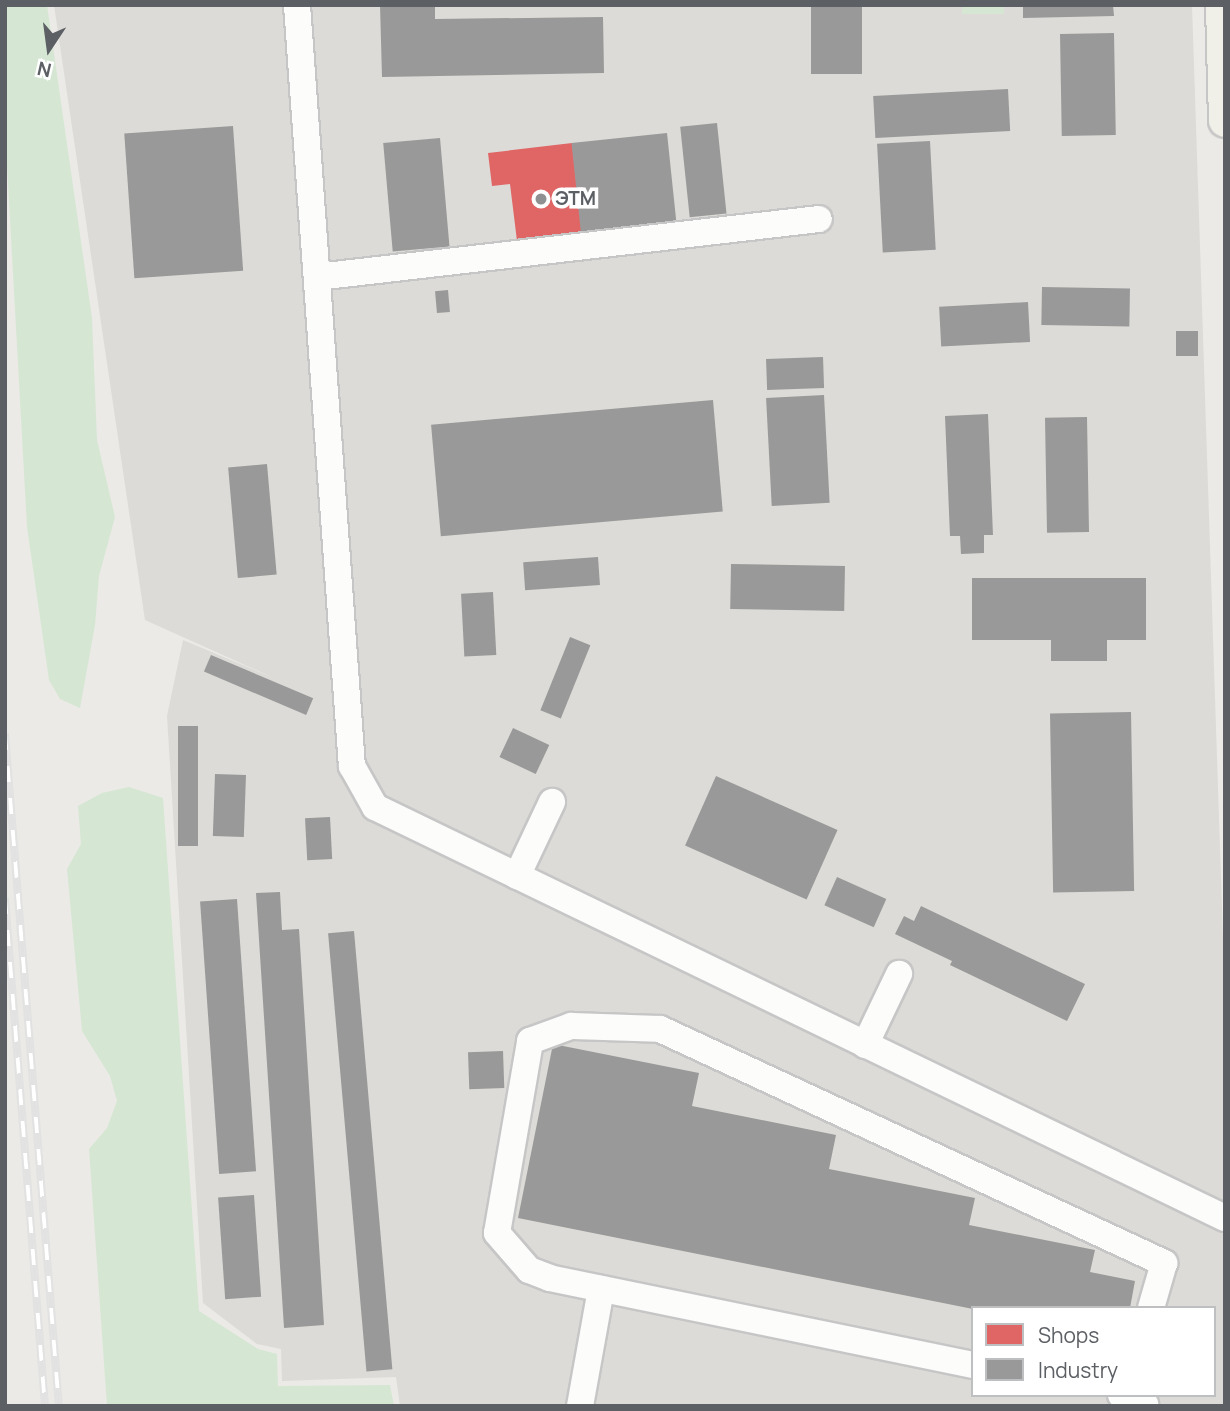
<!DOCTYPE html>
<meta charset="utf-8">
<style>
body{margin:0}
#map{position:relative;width:1230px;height:1411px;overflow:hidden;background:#ebeae6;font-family:Manrope,sans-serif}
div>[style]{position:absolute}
.industrial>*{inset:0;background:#dcdbd7}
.green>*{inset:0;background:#d5e6d3;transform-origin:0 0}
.shops>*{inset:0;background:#e06666}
.industry>*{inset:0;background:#999;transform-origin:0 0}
.roads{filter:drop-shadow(2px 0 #c7c6c6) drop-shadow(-2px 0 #c7c6c6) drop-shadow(0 2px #c7c6c6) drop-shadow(0 -2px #c7c6c6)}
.minor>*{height:26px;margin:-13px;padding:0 13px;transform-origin:13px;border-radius:13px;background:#fcfcfb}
.major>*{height:33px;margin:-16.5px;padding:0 16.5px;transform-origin:16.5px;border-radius:16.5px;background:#f1f0e8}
.rail>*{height:8px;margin-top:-4px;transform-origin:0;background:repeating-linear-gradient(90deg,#fff 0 16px,#e2e2e2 0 32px);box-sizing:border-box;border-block:2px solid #e2e2e2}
.dots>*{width:19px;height:19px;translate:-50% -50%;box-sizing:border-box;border:4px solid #fff;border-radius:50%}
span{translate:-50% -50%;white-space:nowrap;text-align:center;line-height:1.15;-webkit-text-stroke:7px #fff;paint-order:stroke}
.poi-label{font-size:19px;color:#5c5f63;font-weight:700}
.left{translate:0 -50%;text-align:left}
.frame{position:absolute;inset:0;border:7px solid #5c5f63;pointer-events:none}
.legend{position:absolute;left:971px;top:1306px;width:245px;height:91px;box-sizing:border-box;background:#fff;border:2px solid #bebfc1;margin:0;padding:9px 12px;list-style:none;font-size:21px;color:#5c5f63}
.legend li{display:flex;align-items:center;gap:14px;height:35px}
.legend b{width:35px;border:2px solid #bebfc1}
.north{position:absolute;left:14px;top:14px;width:70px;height:70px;-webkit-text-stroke:5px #fff;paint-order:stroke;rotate:193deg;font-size:19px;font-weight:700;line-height:28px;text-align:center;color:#5c5f63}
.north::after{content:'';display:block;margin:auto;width:24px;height:32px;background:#5c5f63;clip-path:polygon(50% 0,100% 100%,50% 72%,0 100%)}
</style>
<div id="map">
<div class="industrial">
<i style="clip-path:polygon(evenodd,54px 5px,1192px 5px,1225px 998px,1225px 1406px,400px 1406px,396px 1377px,282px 1381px,281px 1349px,257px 1344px,203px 1303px,167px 716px,183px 640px,276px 679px,145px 620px,54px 5px,973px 1308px,1214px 1308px,1214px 1395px,973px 1395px,973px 1308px)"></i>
</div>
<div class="green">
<i style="clip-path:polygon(5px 5px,47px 5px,92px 318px,97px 440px,115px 517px,99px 576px,95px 625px,80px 708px,60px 699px,49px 680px,27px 527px,5px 129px)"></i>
<i style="left:962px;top:5px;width:42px;height:9px"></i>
<i style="clip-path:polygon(129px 787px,163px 798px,199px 1311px,258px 1349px,277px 1354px,278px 1386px,390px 1385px,394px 1406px,107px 1406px,89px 1149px,107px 1128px,117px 1101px,110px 1076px,82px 1031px,67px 869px,81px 844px,78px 806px,102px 793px)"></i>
</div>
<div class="shops">
<i style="clip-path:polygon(572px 143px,582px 234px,517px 241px,510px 184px,492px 186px,488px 153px)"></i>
</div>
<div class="industry">
<i style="clip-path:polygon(380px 5px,435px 5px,435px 19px,603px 17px,604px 73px,382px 77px)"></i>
<i style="left:811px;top:5px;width:51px;height:69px"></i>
<i style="clip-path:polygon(1023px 5px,1113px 5px,1114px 16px,1023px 18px)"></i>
<i style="left:1114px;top:33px;width:102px;height:54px;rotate:89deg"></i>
<i style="left:1008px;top:89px;width:42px;height:135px;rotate:87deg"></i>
<i style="left:717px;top:123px;width:91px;height:37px;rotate:84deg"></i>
<i style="left:233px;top:126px;width:145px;height:109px;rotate:86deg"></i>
<i style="left:667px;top:133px;width:91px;height:96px;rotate:84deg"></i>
<i style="left:440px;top:138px;width:109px;height:57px;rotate:85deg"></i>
<i style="left:930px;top:141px;width:109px;height:53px;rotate:87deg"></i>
<i style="left:1042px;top:287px;width:88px;height:38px;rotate:1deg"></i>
<i style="left:448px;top:290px;width:22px;height:13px;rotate:85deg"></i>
<i style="left:1028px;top:302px;width:40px;height:89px;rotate:87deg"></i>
<i style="left:1176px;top:331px;width:22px;height:25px"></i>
<i style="left:823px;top:357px;width:31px;height:57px;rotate:88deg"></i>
<i style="left:824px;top:395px;width:108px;height:58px;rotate:87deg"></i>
<i style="left:713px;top:400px;width:112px;height:283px;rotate:85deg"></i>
<i style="clip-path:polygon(988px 414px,993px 535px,984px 535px,984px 553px,961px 554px,960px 536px,950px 536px,945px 416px)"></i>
<i style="left:1087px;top:417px;width:115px;height:42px;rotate:89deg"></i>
<i style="left:267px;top:464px;width:111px;height:39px;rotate:85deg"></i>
<i style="left:598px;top:557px;width:28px;height:75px;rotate:86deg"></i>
<i style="left:731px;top:564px;width:114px;height:45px;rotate:1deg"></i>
<i style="clip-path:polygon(972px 578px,1146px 578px,1146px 640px,1107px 640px,1107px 661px,1051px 661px,1051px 640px,972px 640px)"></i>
<i style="left:493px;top:592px;width:63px;height:32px;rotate:87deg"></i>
<i style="left:570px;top:637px;width:22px;height:79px;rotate:22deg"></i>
<i style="left:211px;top:655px;width:111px;height:18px;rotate:23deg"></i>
<i style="left:1131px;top:712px;width:179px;height:81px;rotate:89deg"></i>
<i style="left:178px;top:726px;width:20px;height:120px"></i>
<i style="left:513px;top:728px;width:40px;height:32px;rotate:25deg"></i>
<i style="left:215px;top:774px;width:31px;height:62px;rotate:2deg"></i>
<i style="left:716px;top:776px;width:133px;height:76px;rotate:24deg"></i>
<i style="left:330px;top:817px;width:42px;height:25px;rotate:87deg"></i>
<i style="left:837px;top:877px;width:54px;height:31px;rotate:24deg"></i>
<i style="clip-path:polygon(280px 892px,282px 930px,299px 929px,324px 1325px,284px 1328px,256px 893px)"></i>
<i style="left:237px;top:899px;width:273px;height:37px;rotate:86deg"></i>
<i style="clip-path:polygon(921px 906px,1085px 984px,1067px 1021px,950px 965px,952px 961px,895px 934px,904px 916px,914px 921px)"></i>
<i style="left:354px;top:931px;width:440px;height:26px;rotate:85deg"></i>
<i style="clip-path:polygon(553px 1044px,699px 1073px,692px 1106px,836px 1135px,829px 1169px,975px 1198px,969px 1225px,1095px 1250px,1090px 1272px,1135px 1281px,1130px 1308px,973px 1309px,518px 1218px)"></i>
<i style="left:503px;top:1051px;width:37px;height:35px;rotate:88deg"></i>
<i style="left:254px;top:1195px;width:102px;height:36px;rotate:86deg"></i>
</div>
<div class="roads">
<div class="minor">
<i style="left:297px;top:5px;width:763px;rotate:85.87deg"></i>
<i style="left:352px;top:766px;width:47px;rotate:60.7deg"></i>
<i style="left:375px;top:807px;width:944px;rotate:25.81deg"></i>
<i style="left:317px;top:277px;width:505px;rotate:-6.59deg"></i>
<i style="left:517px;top:876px;width:82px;rotate:-64.7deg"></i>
<i style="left:865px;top:1045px;width:79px;rotate:-64.4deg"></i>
<i style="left:973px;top:1365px;width:432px;rotate:-168.4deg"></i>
<i style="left:550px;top:1278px;width:22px;rotate:-159deg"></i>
<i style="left:529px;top:1270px;width:49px;rotate:-130.9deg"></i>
<i style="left:497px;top:1233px;width:195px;rotate:-80.2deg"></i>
<i style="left:530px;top:1041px;width:44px;rotate:-20.1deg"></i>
<i style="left:571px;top:1026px;width:89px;rotate:1.9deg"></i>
<i style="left:660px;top:1029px;width:556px;rotate:24.9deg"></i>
<i style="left:1164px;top:1263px;width:47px;rotate:106.1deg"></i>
<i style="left:1121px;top:1395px;width:26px;rotate:21deg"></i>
<i style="left:580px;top:1406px;width:119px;rotate:-79.8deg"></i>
</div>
<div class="major">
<i style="left:1222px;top:5px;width:115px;rotate:88.5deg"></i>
</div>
</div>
<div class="rail">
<i style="left:5px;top:734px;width:674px;rotate:85.41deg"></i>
<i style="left:5px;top:898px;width:510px;rotate:85.5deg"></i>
</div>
<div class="dots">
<i style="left:541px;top:199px;background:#8e9091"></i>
</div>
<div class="poi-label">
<span class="left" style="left:555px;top:199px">ЭТМ</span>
</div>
<div class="frame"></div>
<ul class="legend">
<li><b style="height:19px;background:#e06666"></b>Shops</li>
<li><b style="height:19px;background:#999"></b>Industry</li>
</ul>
<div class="north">N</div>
</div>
